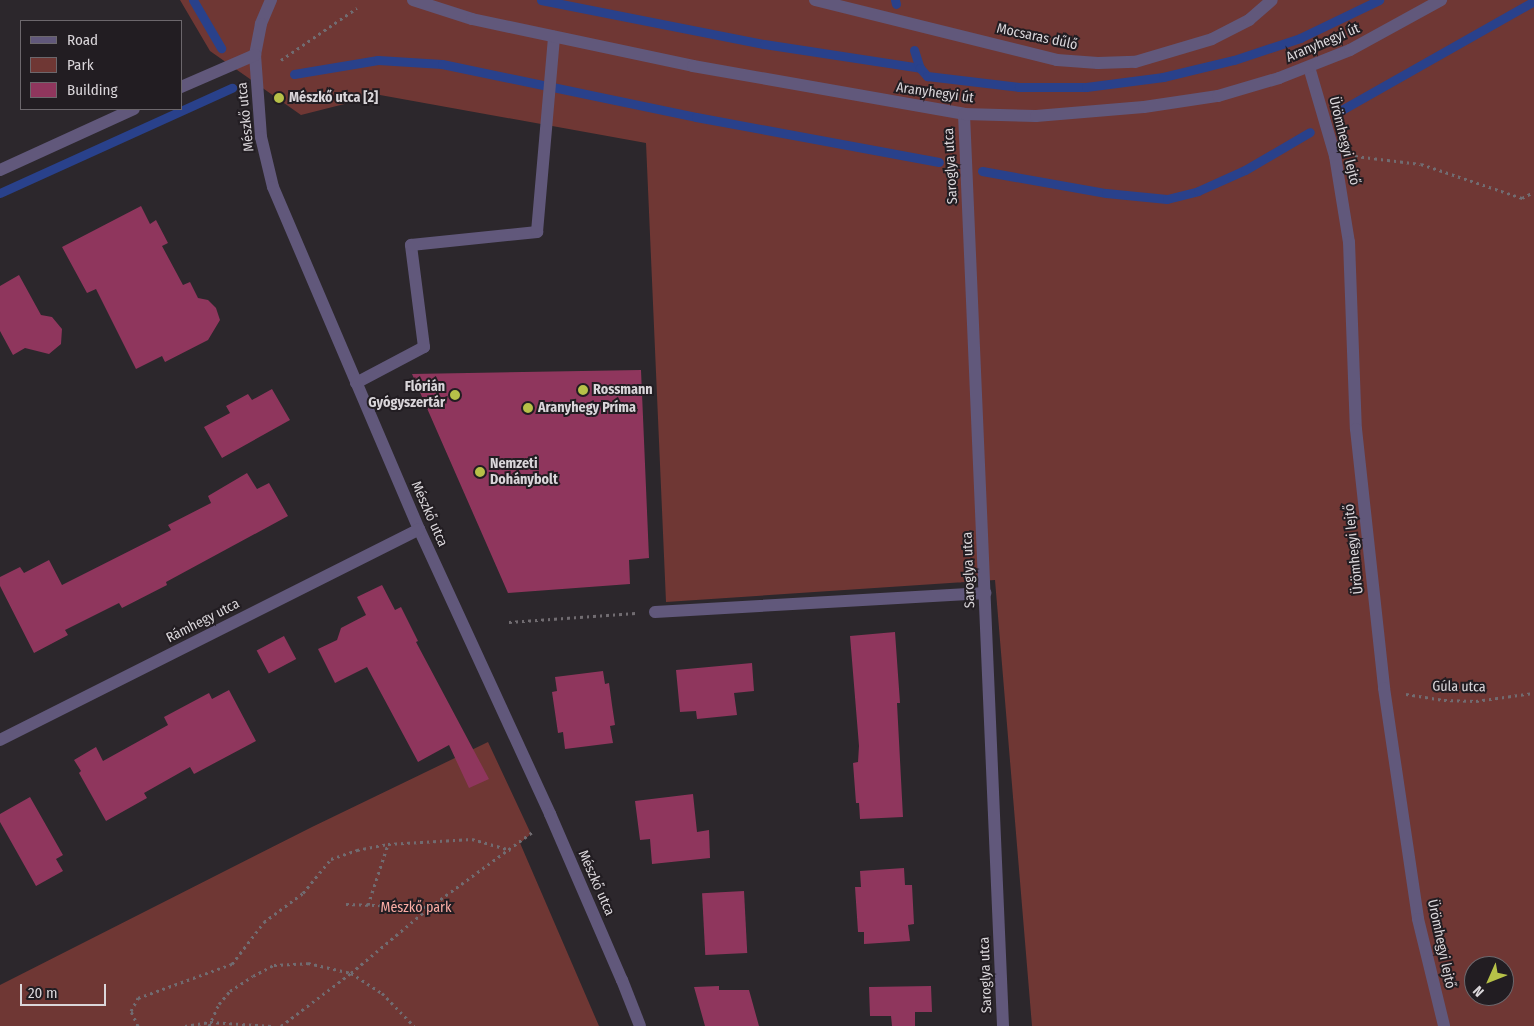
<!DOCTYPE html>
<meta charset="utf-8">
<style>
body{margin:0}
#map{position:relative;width:1534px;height:1026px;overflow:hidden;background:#2c272c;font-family:"Fira Sans Condensed",sans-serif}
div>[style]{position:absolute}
.green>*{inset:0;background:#6f3734}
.stream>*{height:9px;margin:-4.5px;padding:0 4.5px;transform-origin:4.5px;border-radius:4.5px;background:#29418b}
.building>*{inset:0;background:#8f365d;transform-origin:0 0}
.path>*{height:3px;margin-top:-1.5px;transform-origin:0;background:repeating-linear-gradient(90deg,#716c71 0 2.5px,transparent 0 6.5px)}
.service>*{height:12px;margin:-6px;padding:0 6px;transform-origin:6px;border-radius:6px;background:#61587b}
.minor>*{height:12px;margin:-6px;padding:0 6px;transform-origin:6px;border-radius:6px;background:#61587b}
.tertiary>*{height:12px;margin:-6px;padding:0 6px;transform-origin:6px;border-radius:6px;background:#61587b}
.dots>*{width:14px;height:14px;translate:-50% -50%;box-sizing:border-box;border:2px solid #221d22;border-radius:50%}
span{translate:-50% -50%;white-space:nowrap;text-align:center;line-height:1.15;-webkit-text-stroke:4px #221d22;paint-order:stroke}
.street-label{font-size:14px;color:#dad6da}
.poi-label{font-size:14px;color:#dad6da;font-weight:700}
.left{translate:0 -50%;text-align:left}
.right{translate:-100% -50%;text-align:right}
.park-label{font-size:14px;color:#fcada5}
.legend{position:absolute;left:20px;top:20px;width:162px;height:90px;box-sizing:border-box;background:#221d22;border:1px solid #6c676c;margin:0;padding:6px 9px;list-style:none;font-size:15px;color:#dad6da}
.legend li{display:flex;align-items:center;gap:10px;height:25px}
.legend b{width:25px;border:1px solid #6c676c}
.north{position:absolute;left:1464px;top:956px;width:50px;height:50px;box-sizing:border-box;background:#221d22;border:1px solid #6c676c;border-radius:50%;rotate:226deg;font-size:14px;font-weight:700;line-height:20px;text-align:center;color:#dad6da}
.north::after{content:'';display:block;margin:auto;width:18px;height:22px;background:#b7c148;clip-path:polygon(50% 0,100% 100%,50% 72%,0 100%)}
.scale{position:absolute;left:20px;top:984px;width:86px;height:22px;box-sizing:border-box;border:2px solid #dad6da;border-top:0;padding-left:6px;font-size:15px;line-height:18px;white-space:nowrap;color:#dad6da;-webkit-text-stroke:4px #221d22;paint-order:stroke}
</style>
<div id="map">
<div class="green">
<i style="clip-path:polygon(evenodd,180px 0,1534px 0,1534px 1026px,1032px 1026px,995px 580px,666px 602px,646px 143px,380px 95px,301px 115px,210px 51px,180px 0,1474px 966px,1504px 966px,1504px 996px,1474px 996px,1474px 966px)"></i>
<i style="clip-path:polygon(488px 742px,531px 834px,520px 843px,599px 1026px,0 1026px,0 985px,312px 827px)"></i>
</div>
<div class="stream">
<i style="left:193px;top:0;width:56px;rotate:59.7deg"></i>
<i style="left:541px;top:0;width:227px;rotate:11.2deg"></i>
<i style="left:764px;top:44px;width:158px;rotate:8.7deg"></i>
<i style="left:895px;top:0;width:4px;rotate:76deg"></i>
<i style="left:914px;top:50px;width:19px;rotate:72deg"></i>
<i style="left:920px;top:68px;width:11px;rotate:49deg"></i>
<i style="left:927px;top:76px;width:93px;rotate:6.8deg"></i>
<i style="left:1019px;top:87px;width:67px"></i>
<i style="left:1086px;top:87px;width:78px;rotate:-7.4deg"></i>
<i style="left:1163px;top:77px;width:73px;rotate:-13.5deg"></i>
<i style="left:1234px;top:60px;width:70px;rotate:-18.4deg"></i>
<i style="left:1300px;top:38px;width:88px;rotate:-25.7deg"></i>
<i style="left:294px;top:74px;width:85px;rotate:-9.5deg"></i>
<i style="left:378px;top:60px;width:64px;rotate:3.6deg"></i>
<i style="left:442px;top:64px;width:259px;rotate:11.8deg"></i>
<i style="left:696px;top:117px;width:247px;rotate:10.5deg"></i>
<i style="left:1338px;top:112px;width:225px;rotate:-29.5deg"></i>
<i style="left:982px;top:171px;width:126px;rotate:10.1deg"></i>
<i style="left:1106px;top:193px;width:61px;rotate:5.6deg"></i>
<i style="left:1167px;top:199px;width:32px;rotate:-14deg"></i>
<i style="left:1198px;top:191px;width:51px;rotate:-24.1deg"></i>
<i style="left:1245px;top:170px;width:75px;rotate:-30.3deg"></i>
<i style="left:0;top:193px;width:255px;rotate:-24.4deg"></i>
</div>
<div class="building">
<i style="clip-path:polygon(141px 206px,150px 224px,156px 220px,168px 243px,162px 246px,183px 285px,190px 282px,198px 298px,208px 300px,216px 308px,220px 320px,208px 340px,165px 362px,162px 356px,136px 369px,96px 289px,87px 293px,62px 247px)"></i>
<i style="clip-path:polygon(19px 275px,41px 315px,52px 317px,62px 329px,61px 344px,49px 354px,25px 348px,13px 355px,0 331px,0 286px)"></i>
<i style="clip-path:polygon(641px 370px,649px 558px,629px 560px,630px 584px,508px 593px,412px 374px)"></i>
<i style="clip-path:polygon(272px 389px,290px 420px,222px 458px,204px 427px,230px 413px,226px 406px,248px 394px,252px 400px)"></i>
<i style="clip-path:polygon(247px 473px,257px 489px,269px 483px,288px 516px,166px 582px,167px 585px,122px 608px,119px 603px,65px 630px,68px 635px,34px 653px,0 586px,0 577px,20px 567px,24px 573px,49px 560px,62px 585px,171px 530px,168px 525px,211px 503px,208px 496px)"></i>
<i style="clip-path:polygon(382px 585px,395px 610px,401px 607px,418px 641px,416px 642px,489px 779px,469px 788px,449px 745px,418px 762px,367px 667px,335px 683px,318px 649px,337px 640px,341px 628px,366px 615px,357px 597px)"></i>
<i style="clip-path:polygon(895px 632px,900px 703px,897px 703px,903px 817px,860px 819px,859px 803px,856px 803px,853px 763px,858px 762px,859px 746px,850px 636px)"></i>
<i style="left:284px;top:636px;width:26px;height:31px;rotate:62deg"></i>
<i style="clip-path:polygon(752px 663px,754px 691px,734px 693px,737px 715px,697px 719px,696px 711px,680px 712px,676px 670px)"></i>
<i style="clip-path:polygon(603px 671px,605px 684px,609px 683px,612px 705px,615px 725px,610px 726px,613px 743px,565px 749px,563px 732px,558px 733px,552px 692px,557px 691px,555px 677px)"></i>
<i style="clip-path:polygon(229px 690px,256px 741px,194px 774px,190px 767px,144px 793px,147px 798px,106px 821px,79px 773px,81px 771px,74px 760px,96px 747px,103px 761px,168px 725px,164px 717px,209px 693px,212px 699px)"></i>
<i style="clip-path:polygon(693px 794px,697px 832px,709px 830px,710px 858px,652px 864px,650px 839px,640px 840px,635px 801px)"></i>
<i style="clip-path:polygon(30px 797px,63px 855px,56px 859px,63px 871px,36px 886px,0 822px,0 814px)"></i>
<i style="clip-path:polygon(904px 868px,905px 885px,912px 885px,914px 924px,908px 925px,910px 941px,864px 944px,864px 932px,858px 932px,855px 887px,861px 887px,860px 871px)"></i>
<i style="left:744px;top:891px;width:62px;height:42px;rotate:87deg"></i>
<i style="clip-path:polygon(719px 986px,719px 990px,749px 990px,759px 1026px,705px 1026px,694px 987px)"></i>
<i style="clip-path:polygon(931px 986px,932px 1012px,915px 1012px,915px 1026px,892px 1026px,891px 1016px,870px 1016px,869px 987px)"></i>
</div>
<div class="path">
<i style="left:281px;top:60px;width:92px;rotate:-34.4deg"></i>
<i style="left:1355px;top:156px;width:66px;rotate:6.9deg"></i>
<i style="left:1421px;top:164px;width:107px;rotate:18.6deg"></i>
<i style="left:1522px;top:198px;width:13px;rotate:-27deg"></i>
<i style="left:509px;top:622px;width:127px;rotate:-4.1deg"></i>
<i style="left:1406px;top:694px;width:38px;rotate:9deg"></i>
<i style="left:1444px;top:700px;width:32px;rotate:2deg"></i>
<i style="left:1476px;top:701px;width:59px;rotate:-7.9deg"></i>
<i style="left:346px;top:904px;width:84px;rotate:2deg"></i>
<i style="left:368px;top:905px;width:64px;rotate:-71.8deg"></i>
<i style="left:138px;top:1026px;width:17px;rotate:-115deg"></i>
<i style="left:131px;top:1011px;width:15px;rotate:-62deg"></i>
<i style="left:138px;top:998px;width:100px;rotate:-19.9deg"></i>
<i style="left:232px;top:964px;width:53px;rotate:-52.7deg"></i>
<i style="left:264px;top:922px;width:49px;rotate:-36.6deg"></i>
<i style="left:303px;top:893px;width:44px;rotate:-50.5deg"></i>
<i style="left:331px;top:859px;width:28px;rotate:-19deg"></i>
<i style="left:357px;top:850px;width:32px;rotate:-11deg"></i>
<i style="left:388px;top:844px;width:84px;rotate:-3.4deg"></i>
<i style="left:472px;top:839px;width:40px;rotate:16deg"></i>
<i style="left:185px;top:1026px;width:25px;rotate:-9deg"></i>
<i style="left:210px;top:1022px;width:62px;rotate:3.7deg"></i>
<i style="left:209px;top:1026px;width:24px;rotate:-66deg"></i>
<i style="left:219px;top:1004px;width:17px;rotate:-50deg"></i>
<i style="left:230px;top:991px;width:27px;rotate:-33deg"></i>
<i style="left:253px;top:976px;width:24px;rotate:-28deg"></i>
<i style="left:274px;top:965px;width:34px;rotate:-3deg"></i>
<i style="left:308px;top:963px;width:44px;rotate:13.1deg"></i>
<i style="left:351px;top:973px;width:37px;rotate:33deg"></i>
<i style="left:382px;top:993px;width:46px;rotate:45.9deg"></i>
<i style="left:281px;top:1026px;width:88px;rotate:-37.1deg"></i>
<i style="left:351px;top:973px;width:103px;rotate:-39.9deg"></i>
<i style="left:430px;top:907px;width:129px;rotate:-36.2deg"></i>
</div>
<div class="service">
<i style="left:815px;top:0;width:249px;rotate:13.9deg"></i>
<i style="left:1057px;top:60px;width:41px;rotate:4.2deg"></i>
<i style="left:1098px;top:63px;width:37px;rotate:-2deg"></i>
<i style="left:1135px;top:62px;width:80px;rotate:-16.6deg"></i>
<i style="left:1212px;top:39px;width:42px;rotate:-27.2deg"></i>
<i style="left:1249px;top:20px;width:30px;rotate:-41deg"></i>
<i style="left:356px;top:383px;width:77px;rotate:-27.9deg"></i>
<i style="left:424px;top:347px;width:103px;rotate:-97.3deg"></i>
<i style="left:411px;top:245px;width:127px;rotate:-5.9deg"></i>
<i style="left:537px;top:232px;width:196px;rotate:-85deg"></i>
<i style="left:655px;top:612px;width:331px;rotate:-3.3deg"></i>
</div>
<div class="minor">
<i style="left:271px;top:0;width:26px;rotate:113deg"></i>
<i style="left:261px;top:24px;width:32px;rotate:101deg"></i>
<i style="left:255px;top:55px;width:82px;rotate:85.8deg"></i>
<i style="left:261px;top:137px;width:51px;rotate:76.5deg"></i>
<i style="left:273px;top:187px;width:372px;rotate:66.9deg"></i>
<i style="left:419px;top:529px;width:314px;rotate:65.3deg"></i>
<i style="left:550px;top:814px;width:181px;rotate:66.6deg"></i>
<i style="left:622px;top:980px;width:49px;rotate:68.6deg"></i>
<i style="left:1309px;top:67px;width:93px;rotate:73.7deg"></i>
<i style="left:1335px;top:156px;width:87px;rotate:80.8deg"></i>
<i style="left:1349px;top:242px;width:187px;rotate:87.9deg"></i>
<i style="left:1356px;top:429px;width:261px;rotate:83.8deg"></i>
<i style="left:1384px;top:688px;width:233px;rotate:81.6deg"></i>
<i style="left:1418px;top:919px;width:110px;rotate:76.3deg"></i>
<i style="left:181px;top:87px;width:81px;rotate:-23.4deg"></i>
<i style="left:964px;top:114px;width:913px;rotate:87.55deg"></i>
<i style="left:0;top:170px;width:147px;rotate:-24.5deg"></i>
<i style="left:0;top:740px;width:469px;rotate:-26.7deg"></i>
</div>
<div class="tertiary">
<i style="left:413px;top:0;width:62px;rotate:17.9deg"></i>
<i style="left:472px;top:19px;width:226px;rotate:12deg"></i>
<i style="left:693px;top:66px;width:275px;rotate:10deg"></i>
<i style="left:964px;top:114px;width:72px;rotate:1.6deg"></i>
<i style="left:1036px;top:116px;width:108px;rotate:-4.8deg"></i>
<i style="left:1144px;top:107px;width:75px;rotate:-8.5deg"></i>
<i style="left:1218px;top:96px;width:64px;rotate:-16.4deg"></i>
<i style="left:1279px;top:78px;width:76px;rotate:-21.5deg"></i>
<i style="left:1350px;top:50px;width:104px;rotate:-28.8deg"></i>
</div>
<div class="dots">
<i style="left:279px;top:98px;background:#b7c148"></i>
<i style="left:583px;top:390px;background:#b7c148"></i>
<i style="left:455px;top:395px;background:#b7c148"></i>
<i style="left:528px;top:408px;background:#b7c148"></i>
<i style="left:480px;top:472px;background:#b7c148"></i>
</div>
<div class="street-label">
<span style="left:1037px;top:37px;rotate:12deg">Mocsaras dűlő</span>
<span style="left:1323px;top:43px;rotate:-23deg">Aranyhegyi út</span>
<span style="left:935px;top:93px;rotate:8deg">Aranyhegyi út</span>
<span style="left:246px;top:117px;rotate:-96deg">Mészkő utca</span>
<span style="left:1344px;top:141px;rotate:76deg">Ürömhegyi lejtő</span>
<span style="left:951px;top:166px;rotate:-93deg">Saroglya utca</span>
<span style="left:429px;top:514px;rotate:66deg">Mészkő utca</span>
<span style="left:1354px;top:549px;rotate:-96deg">Ürömhegyi lejtő</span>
<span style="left:969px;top:570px;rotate:-92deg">Saroglya utca</span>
<span style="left:203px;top:621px;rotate:-27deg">Rámhegy utca</span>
<span style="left:1459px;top:687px;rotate:1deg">Gúla utca</span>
<span style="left:596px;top:883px;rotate:66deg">Mészkő utca</span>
<span style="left:1441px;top:944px;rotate:78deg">Ürömhegyi lejtő</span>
<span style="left:986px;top:975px;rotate:-92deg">Saroglya utca</span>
</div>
<div class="poi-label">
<span class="left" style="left:289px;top:98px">Mészkő utca [2]</span>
<span class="right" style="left:445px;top:395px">Flórián<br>Gyógyszertár</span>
<span class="left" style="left:593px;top:390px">Rossmann</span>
<span class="left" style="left:538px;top:408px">Aranyhegy Príma</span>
<span class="left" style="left:490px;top:472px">Nemzeti<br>Dohánybolt</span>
</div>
<div class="park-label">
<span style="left:416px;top:908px">Mészkő park</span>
</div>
<ul class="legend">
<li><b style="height:6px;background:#61587b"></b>Road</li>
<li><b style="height:14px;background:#6f3734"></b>Park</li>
<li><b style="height:14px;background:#8f365d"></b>Building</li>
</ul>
<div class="north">N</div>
<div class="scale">20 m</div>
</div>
